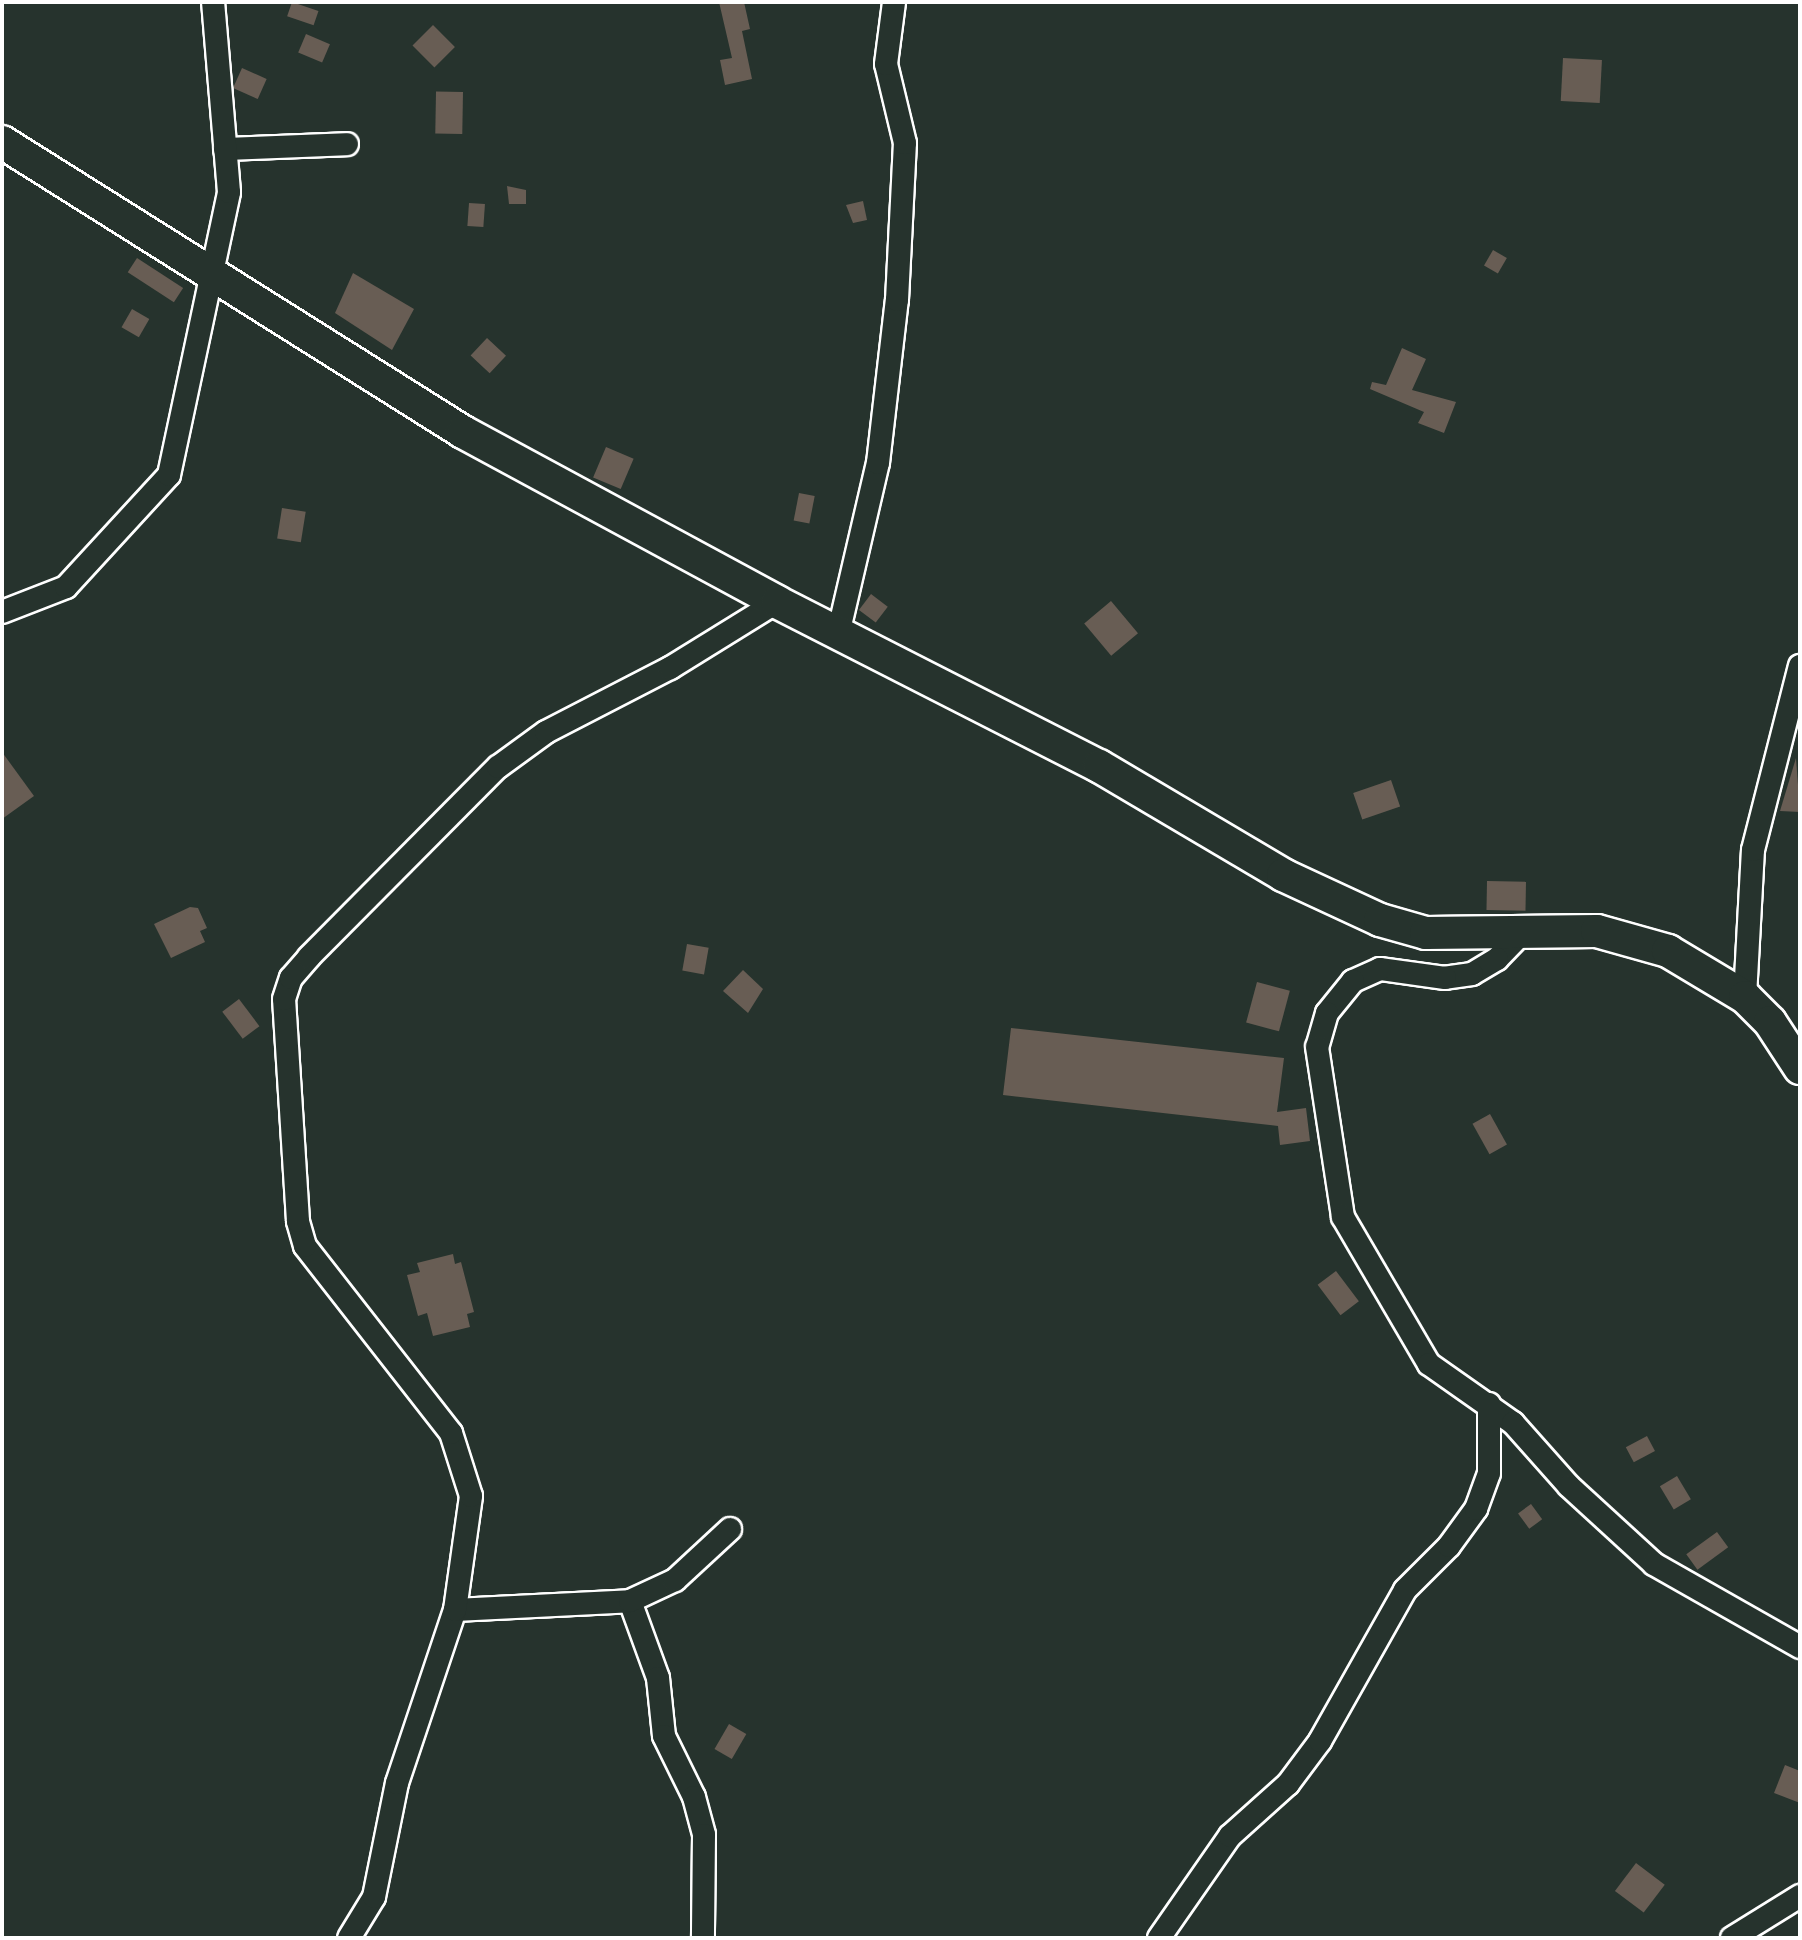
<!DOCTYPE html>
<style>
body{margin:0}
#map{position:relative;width:1802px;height:1940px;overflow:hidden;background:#26332d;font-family:"Comic Neue",sans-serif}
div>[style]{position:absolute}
.building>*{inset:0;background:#685d54;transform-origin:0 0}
.roads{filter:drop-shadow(2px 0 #fff) drop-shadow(-2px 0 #fff) drop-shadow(0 2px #fff) drop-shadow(0 -2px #fff)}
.street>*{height:22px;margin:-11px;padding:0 11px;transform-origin:11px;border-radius:11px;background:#26332d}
.secondary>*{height:32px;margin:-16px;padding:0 16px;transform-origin:16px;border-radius:16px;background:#26332d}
span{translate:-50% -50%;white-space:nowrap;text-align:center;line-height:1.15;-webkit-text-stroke:8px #26332d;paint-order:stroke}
.frame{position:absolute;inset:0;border:4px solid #fff;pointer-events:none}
</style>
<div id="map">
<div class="building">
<i style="left:292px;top:2px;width:28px;height:15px;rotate:19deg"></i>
<i style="clip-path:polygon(719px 2px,744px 2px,750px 29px,742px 31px,752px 79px,725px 85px,720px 60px,732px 58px)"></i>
<i style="left:433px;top:25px;width:31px;height:29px;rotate:45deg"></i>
<i style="left:306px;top:34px;width:26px;height:20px;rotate:23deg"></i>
<i style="left:1563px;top:58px;width:39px;height:43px;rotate:3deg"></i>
<i style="left:242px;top:68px;width:27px;height:22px;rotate:24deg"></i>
<i style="left:463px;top:92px;width:42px;height:27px;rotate:91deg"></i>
<i style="clip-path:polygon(507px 186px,526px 190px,526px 204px,509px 204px)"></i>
<i style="clip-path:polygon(863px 201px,867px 220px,853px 223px,846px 205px)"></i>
<i style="left:469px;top:203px;width:16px;height:23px;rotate:4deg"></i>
<i style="left:1493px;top:250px;width:16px;height:18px;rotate:30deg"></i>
<i style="left:137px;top:258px;width:55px;height:17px;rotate:33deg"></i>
<i style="clip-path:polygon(353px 273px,414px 309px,392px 350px,335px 313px)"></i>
<i style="left:132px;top:309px;width:20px;height:21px;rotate:30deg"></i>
<i style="left:487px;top:338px;width:26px;height:24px;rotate:43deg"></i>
<i style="clip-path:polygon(1402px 348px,1426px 359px,1412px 390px,1456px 402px,1444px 433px,1418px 423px,1424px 412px,1370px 389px,1372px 382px,1386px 385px)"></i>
<i style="left:606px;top:447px;width:30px;height:33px;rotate:23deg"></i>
<i style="left:799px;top:493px;width:16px;height:28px;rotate:11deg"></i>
<i style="left:282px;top:508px;width:24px;height:31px;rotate:9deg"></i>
<i style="left:871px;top:594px;width:21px;height:20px;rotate:37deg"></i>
<i style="left:1111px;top:601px;width:42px;height:35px;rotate:50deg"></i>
<i style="clip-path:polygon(2px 752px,34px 796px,2px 819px)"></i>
<i style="clip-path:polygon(1796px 758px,1800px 812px,1780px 811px)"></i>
<i style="left:1391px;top:780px;width:28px;height:40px;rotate:71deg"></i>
<i style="left:1487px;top:881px;width:39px;height:29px;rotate:1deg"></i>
<i style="clip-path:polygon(190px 907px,198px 908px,207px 928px,200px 931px,205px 942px,171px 958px,154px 924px)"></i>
<i style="left:687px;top:944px;width:22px;height:27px;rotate:10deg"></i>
<i style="clip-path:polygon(743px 970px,763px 989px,748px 1013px,723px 991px)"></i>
<i style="left:1257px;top:982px;width:34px;height:42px;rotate:15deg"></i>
<i style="left:239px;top:999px;width:34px;height:21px;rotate:53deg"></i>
<i style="clip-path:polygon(1011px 1028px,1284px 1058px,1277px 1112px,1306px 1108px,1310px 1141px,1280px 1145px,1278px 1126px,1003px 1095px)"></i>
<i style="left:1490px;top:1114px;width:35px;height:20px;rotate:61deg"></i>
<i style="clip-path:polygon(453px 1254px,455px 1264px,461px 1262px,474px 1312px,467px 1314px,470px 1327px,433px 1336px,427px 1313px,418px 1316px,407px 1275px,420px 1272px,417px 1263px)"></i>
<i style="left:1336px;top:1271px;width:38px;height:23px;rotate:53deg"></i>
<i style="left:1647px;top:1436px;width:17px;height:24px;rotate:62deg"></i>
<i style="left:1677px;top:1476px;width:27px;height:20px;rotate:59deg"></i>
<i style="left:1531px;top:1504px;width:19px;height:16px;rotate:54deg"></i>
<i style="left:1717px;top:1532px;width:19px;height:38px;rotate:54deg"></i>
<i style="left:729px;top:1724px;width:20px;height:29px;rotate:30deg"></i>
<i style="clip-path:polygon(1785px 1765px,1800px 1771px,1800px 1803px,1774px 1793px)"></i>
<i style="left:1636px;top:1863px;width:36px;height:35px;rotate:37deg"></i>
</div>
<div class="roads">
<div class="street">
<i style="left:225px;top:149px;width:122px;rotate:-2.3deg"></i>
<i style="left:2px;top:612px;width:69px;rotate:-21.3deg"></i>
<i style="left:66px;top:587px;width:152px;rotate:-47.4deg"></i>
<i style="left:169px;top:475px;width:289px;rotate:-78deg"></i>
<i style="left:229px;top:192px;width:191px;rotate:-94.8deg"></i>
<i style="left:839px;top:630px;width:171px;rotate:-76.9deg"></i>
<i style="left:878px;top:463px;width:164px;rotate:-83.4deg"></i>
<i style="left:897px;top:300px;width:157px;rotate:-87.1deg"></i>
<i style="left:905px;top:143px;width:81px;rotate:-103.5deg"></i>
<i style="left:886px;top:64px;width:63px;rotate:-82.6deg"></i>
<i style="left:1524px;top:931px;width:39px;rotate:134deg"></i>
<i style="left:1497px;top:959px;width:29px;rotate:149deg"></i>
<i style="left:1472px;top:974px;width:27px;rotate:172deg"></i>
<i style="left:1445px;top:978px;width:66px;rotate:-172.1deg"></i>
<i style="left:1380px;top:969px;width:30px;rotate:156deg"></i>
<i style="left:1353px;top:981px;width:41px;rotate:129.1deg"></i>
<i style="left:1327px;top:1013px;width:35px;rotate:106deg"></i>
<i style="left:1317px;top:1047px;width:172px;rotate:81.3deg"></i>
<i style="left:1343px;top:1217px;width:170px;rotate:59.7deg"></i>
<i style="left:1429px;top:1364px;width:103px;rotate:35.1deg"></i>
<i style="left:1513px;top:1423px;width:84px;rotate:48.4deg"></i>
<i style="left:1569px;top:1486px;width:115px;rotate:42.5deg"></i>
<i style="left:1654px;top:1564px;width:168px;rotate:29.6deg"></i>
<i style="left:1745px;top:997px;width:147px;rotate:-86.9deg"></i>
<i style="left:1753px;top:850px;width:190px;rotate:-75.7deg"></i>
<i style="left:630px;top:1601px;width:82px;rotate:70deg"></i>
<i style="left:658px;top:1678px;width:58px;rotate:84.1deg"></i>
<i style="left:664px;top:1736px;width:68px;rotate:63.8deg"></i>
<i style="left:694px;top:1797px;width:39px;rotate:75deg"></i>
<i style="left:704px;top:1835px;width:103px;rotate:90.6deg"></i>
<i style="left:455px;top:1610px;width:175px;rotate:-2.9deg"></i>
<i style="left:630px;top:1601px;width:50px;rotate:-25deg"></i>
<i style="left:675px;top:1580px;width:75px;rotate:-42.8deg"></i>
<i style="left:349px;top:1938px;width:48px;rotate:-58.6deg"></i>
<i style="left:374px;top:1897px;width:116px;rotate:-78.6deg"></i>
<i style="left:397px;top:1783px;width:182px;rotate:-71.5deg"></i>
<i style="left:455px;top:1610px;width:115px;rotate:-82deg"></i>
<i style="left:471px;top:1496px;width:66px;rotate:-107.6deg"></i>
<i style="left:451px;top:1433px;width:237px;rotate:-128deg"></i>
<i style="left:305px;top:1246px;width:26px;rotate:-106deg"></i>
<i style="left:298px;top:1221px;width:222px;rotate:-93.6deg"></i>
<i style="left:284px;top:999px;width:22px;rotate:-72deg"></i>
<i style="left:291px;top:978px;width:28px;rotate:-49deg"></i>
<i style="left:309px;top:957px;width:268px;rotate:-45.2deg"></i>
<i style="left:498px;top:767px;width:59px;rotate:-36.1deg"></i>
<i style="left:546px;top:732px;width:140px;rotate:-27.3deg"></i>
<i style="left:670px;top:668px;width:126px;rotate:-31.7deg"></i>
<i style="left:1159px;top:1938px;width:124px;rotate:-55.2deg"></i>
<i style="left:1230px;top:1836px;width:78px;rotate:-41.9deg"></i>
<i style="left:1288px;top:1784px;width:54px;rotate:-53.3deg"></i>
<i style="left:1320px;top:1741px;width:173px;rotate:-60.6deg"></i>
<i style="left:1405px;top:1590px;width:62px;rotate:-45deg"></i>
<i style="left:1449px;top:1546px;width:46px;rotate:-53.9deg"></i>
<i style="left:1476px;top:1509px;width:38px;rotate:-70deg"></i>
<i style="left:1489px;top:1473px;width:69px;rotate:-90deg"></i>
<i style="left:1732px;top:1938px;width:80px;rotate:-31.7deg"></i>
</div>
<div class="secondary">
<i style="left:2px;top:142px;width:545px;rotate:32.17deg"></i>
<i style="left:463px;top:432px;width:357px;rotate:28.4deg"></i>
<i style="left:777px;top:602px;width:361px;rotate:27deg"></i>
<i style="left:1099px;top:766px;width:214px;rotate:30.6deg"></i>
<i style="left:1283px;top:875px;width:107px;rotate:24.9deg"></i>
<i style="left:1380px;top:920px;width:48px;rotate:15.8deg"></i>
<i style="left:1426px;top:933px;width:171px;rotate:-0.7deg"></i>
<i style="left:1597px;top:931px;width:74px;rotate:15.7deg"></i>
<i style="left:1668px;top:951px;width:90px;rotate:30.9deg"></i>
<i style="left:1745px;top:997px;width:35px;rotate:45deg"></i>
<i style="left:1770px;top:1022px;width:55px;rotate:56.9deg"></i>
</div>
</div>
<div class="frame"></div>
</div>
